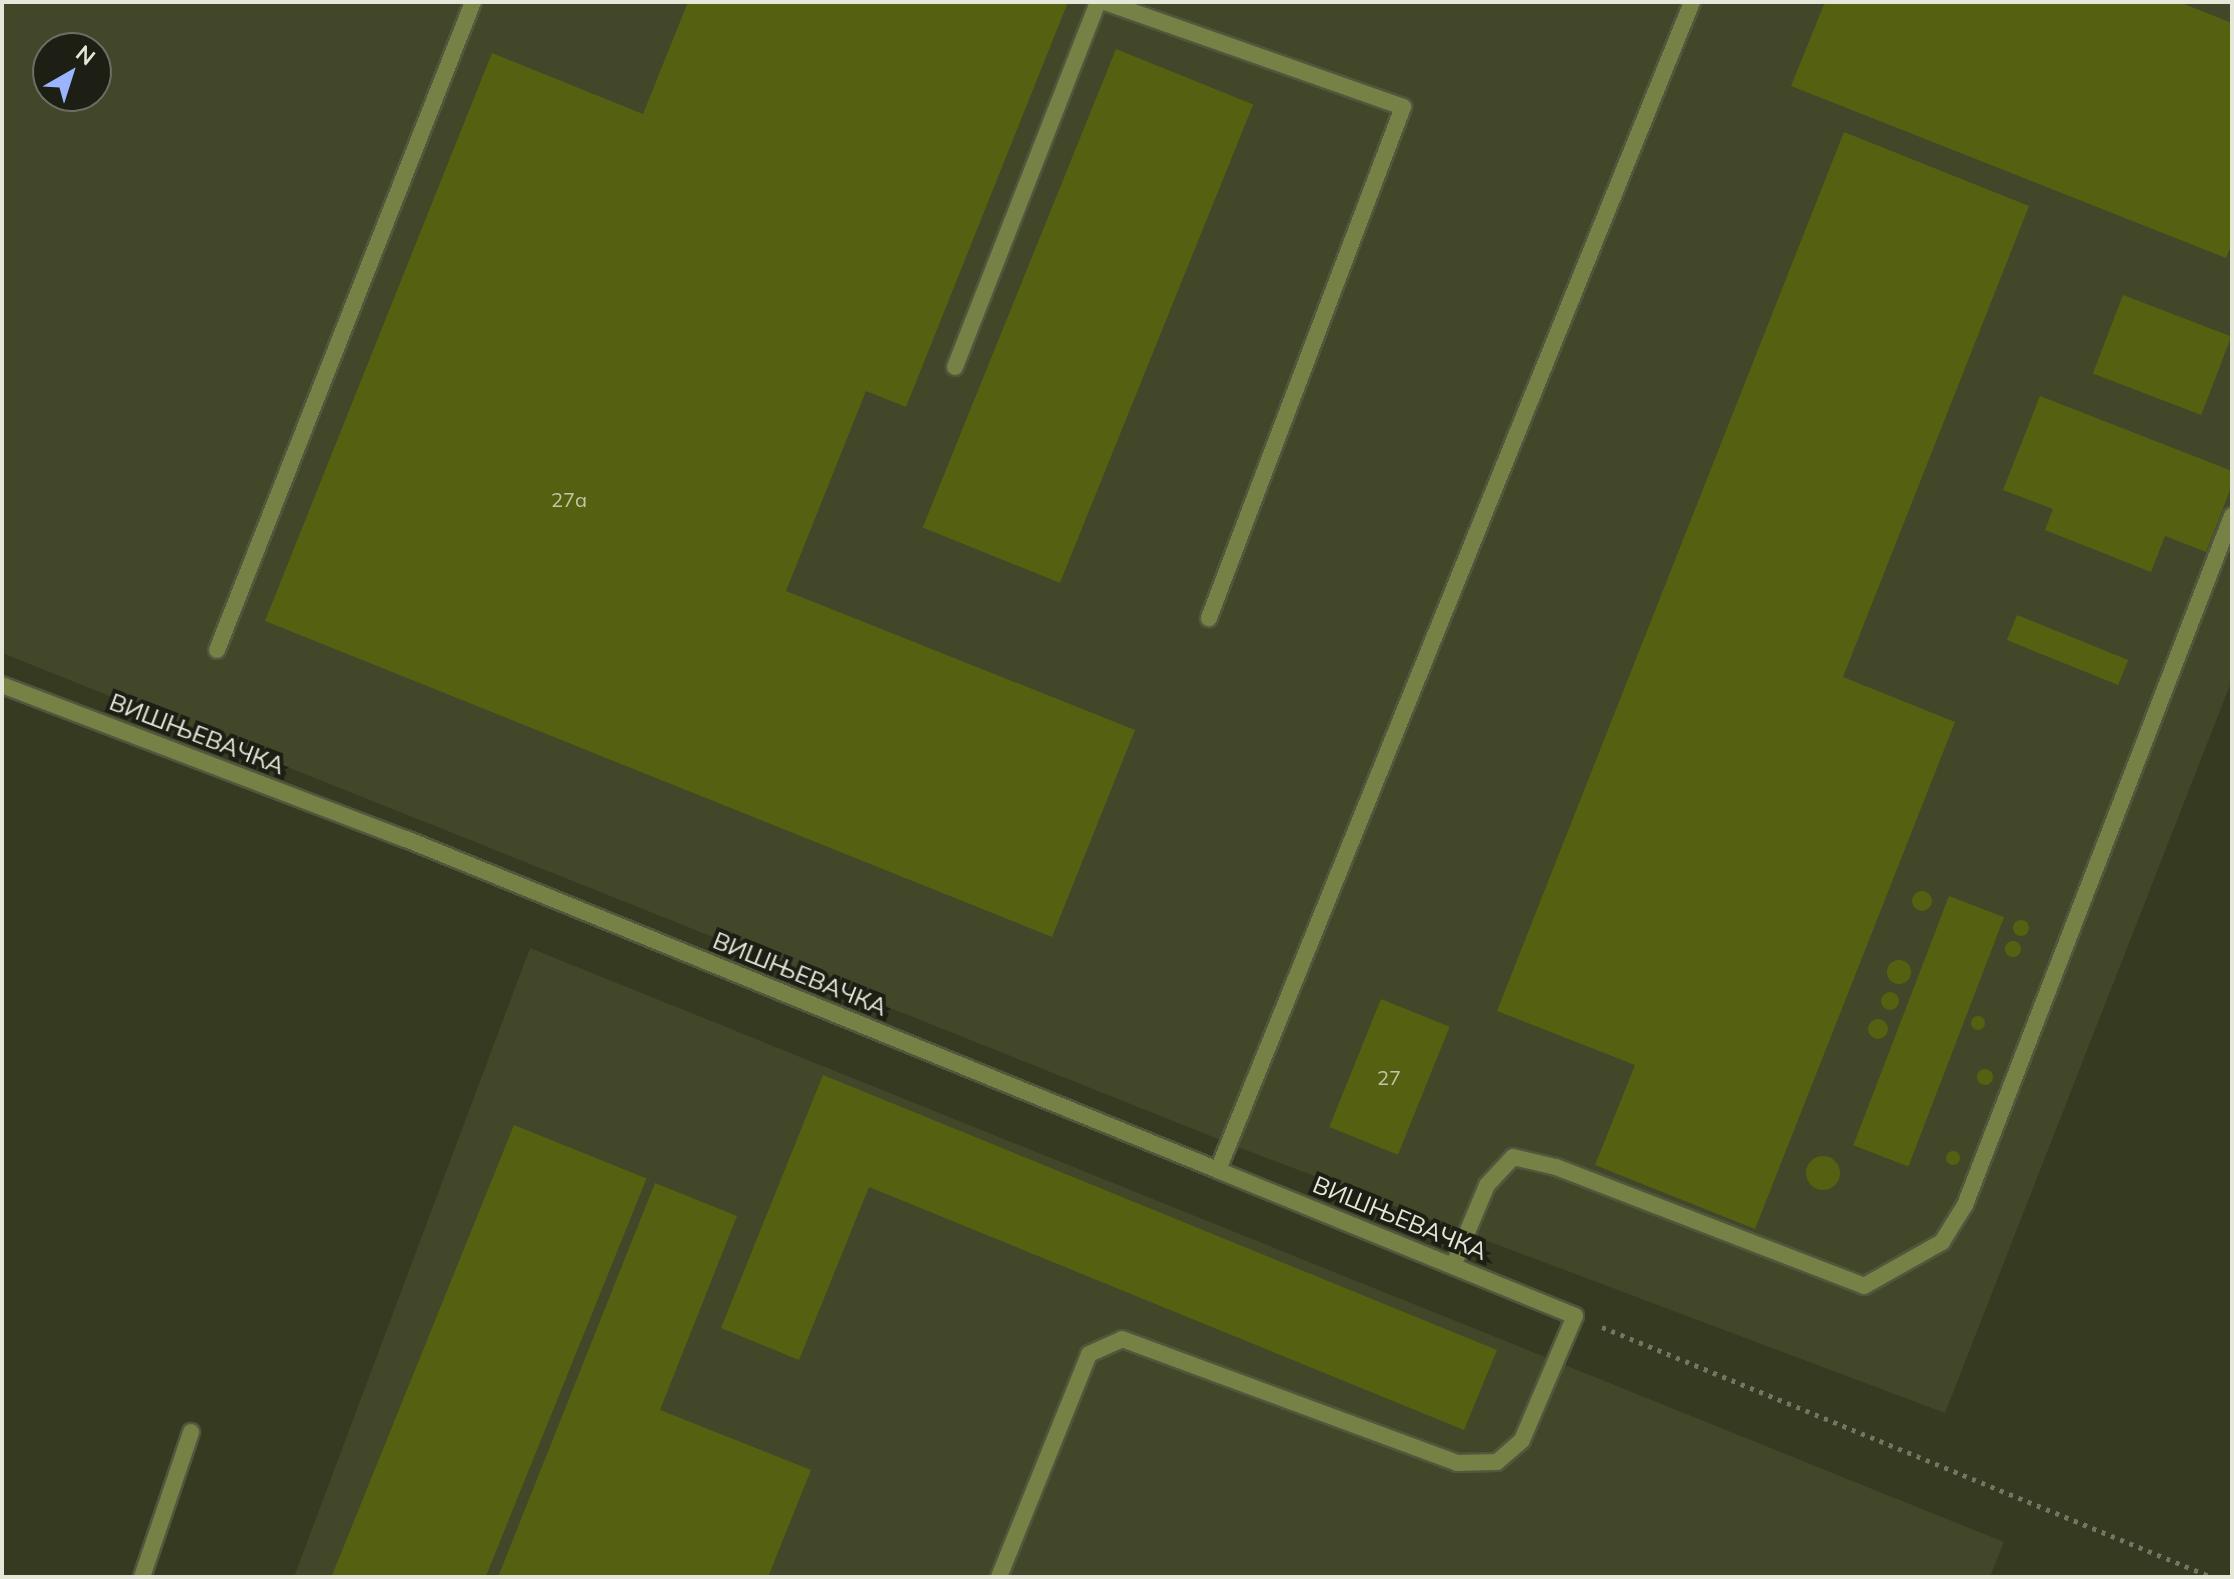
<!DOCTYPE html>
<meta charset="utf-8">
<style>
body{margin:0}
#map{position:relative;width:2234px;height:1579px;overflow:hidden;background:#353a21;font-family:Mulish,sans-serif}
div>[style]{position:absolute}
.built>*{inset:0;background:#414728}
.building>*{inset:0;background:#556111;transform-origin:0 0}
.round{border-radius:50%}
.path>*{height:5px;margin-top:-2.5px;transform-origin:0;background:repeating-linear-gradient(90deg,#737762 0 4px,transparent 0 10px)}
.roads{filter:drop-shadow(2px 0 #51563e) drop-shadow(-2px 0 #51563e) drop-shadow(0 2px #51563e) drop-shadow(0 -2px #51563e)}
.service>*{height:16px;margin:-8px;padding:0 8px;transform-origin:8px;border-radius:8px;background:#768146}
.minor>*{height:16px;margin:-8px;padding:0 8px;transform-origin:8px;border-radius:8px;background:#768146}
span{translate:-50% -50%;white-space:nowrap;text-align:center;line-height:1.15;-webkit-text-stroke:8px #1d1f15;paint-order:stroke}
.number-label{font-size:20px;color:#c1c6a7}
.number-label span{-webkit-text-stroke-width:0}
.street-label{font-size:24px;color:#e5e8d9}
.frame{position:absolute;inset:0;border:4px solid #e5e8d9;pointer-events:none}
.north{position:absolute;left:32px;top:32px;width:80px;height:80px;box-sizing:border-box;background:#1d1f15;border:2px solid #6d6f63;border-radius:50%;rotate:39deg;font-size:22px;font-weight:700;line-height:32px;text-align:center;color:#e5e8d9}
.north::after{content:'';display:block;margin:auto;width:28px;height:36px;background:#9ab5fd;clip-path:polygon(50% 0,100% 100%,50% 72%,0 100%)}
</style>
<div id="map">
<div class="built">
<i style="clip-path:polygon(evenodd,2px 2px,2232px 2px,2232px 680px,1945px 1413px,1243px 1149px,2px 653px,2px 2px,48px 48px,96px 48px,96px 96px,48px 96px,48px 48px)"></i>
<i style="clip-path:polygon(530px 948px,2004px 1542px,1990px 1577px,294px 1577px)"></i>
</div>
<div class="building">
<i style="clip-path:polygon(688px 2px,1068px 2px,906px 407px,866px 391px,786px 591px,1135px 730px,1052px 937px,265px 621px,492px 53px,643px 114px)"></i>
<i style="clip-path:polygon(1825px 2px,2179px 2px,2232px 23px,2232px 243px,2226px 258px,1791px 86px)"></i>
<i style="left:1116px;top:49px;width:148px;height:516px;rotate:22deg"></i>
<i style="clip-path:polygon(1844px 132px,2029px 206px,1843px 677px,1955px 722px,1755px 1229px,1595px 1165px,1635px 1065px,1497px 1011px)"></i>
<i style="left:2123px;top:295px;width:116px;height:84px;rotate:21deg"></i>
<i style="clip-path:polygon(2040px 396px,2232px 471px,2232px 485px,2206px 552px,2165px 536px,2151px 572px,2045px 530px,2053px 509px,2003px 490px)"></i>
<i style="left:2017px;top:615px;width:120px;height:27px;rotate:22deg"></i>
<i class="round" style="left:1912px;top:891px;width:20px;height:20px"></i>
<i style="left:1949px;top:896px;width:59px;height:267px;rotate:21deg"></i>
<i class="round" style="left:2013px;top:920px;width:16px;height:16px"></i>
<i class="round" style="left:2005px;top:941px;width:16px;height:16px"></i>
<i class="round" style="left:1887px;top:960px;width:24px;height:24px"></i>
<i class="round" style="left:1881px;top:992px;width:18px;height:18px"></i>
<i style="left:1381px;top:999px;width:74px;height:138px;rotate:22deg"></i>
<i class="round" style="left:1971px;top:1016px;width:14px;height:14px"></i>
<i class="round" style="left:1868px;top:1019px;width:20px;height:20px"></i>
<i class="round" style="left:1977px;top:1069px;width:16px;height:16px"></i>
<i style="clip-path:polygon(823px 1075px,1497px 1350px,1464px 1430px,869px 1187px,799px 1360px,721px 1328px)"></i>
<i style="left:514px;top:1125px;width:143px;height:486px;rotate:22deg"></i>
<i class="round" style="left:1946px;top:1151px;width:14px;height:14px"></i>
<i class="round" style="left:1806px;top:1156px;width:34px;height:34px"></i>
<i style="clip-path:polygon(655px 1183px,737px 1216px,660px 1410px,811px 1470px,768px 1577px,498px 1577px)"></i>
</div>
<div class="path">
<i style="left:1602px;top:1327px;width:659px;rotate:22.29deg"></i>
</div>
<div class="roads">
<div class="service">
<i style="left:1105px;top:2px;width:316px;rotate:19.4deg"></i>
<i style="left:1403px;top:107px;width:547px;rotate:110.79deg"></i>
<i style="left:955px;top:367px;width:392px;rotate:-68.6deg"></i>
<i style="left:217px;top:650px;width:697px;rotate:-68.44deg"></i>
<i style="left:1453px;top:1266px;width:88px;rotate:-67.2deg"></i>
<i style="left:1487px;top:1185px;width:38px;rotate:-47deg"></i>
<i style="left:1513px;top:1157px;width:44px;rotate:13.1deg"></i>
<i style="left:1556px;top:1167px;width:330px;rotate:21.1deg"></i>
<i style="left:1864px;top:1286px;width:90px;rotate:-29.4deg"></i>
<i style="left:1942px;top:1242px;width:44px;rotate:-58.1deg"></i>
<i style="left:1965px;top:1205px;width:739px;rotate:-68.82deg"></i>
<i style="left:142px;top:1577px;width:153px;rotate:-71.3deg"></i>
<i style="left:999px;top:1577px;width:240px;rotate:-68deg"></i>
<i style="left:1089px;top:1354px;width:36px;rotate:-24deg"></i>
<i style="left:1122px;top:1339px;width:357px;rotate:20.3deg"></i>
<i style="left:1457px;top:1463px;width:40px;rotate:-1.4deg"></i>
<i style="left:1497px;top:1462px;width:33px;rotate:-41deg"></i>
<i style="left:1522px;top:1440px;width:135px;rotate:-66.9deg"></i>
<i style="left:1575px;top:1316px;width:386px;rotate:-157.8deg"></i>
<i style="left:1218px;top:1170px;width:1261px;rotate:-67.91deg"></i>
</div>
<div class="minor">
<i style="left:2px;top:685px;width:432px;rotate:20.9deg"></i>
<i style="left:406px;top:839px;width:877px;rotate:22.18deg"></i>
</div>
</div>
<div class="number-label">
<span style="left:569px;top:499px">27a</span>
<span style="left:1389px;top:1077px">27</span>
</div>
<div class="street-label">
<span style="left:197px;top:734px;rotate:21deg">ВИШЊЕВАЧКА</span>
<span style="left:800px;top:974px;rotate:22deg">ВИШЊЕВАЧКА</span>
<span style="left:1400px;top:1218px;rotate:22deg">ВИШЊЕВАЧКА</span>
</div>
<div class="frame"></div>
<div class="north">N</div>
</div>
